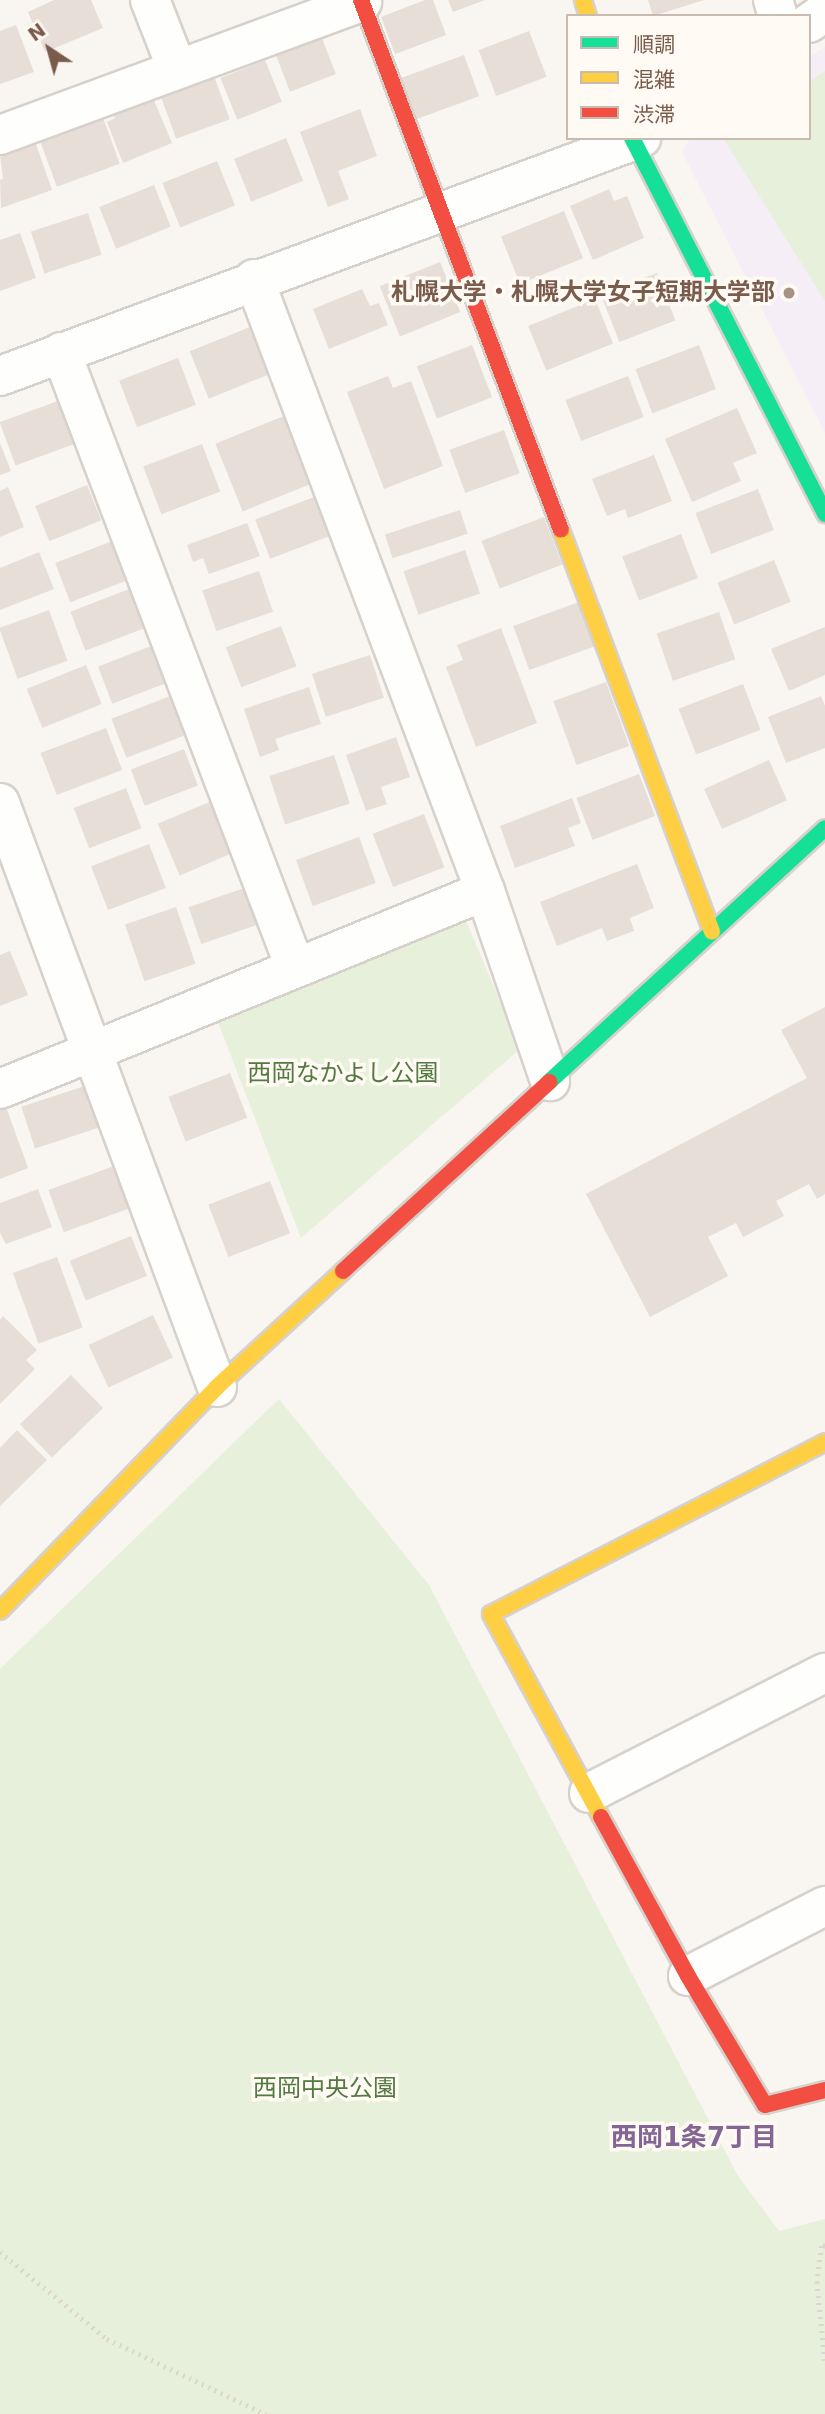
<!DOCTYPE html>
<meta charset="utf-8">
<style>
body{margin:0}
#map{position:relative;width:825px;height:2414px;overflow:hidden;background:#f9f5f0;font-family:"DejaVu Sans","Noto Sans JP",sans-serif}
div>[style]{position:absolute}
.education>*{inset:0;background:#f6eef6}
.green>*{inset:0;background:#e7f0db}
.building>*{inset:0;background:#e6ded7;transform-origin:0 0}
.path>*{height:4.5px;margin-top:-2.25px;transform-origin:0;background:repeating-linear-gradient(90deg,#dcd5d0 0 2px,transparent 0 7px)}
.roads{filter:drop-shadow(2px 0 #d7d1cb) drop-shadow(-2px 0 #d7d1cb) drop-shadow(0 2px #d7d1cb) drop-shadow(0 -2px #d7d1cb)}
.street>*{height:38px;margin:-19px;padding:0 19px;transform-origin:19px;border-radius:19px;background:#fefefd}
.fast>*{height:16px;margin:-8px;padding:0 8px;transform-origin:8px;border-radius:8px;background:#16e098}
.slow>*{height:16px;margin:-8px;padding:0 8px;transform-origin:8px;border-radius:8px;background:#ffcf43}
.jam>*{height:16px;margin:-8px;padding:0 8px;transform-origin:8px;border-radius:8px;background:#f24e42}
.dots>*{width:19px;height:19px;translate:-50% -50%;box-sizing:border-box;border:4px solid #fffaf3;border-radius:50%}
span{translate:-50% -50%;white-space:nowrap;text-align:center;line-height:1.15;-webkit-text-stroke:7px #fffaf3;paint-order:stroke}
.poi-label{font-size:24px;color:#7a5c4d;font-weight:700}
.right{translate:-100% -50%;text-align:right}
.park-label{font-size:24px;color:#537a41}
.neighbourhood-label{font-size:26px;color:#846695;font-weight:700}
.legend{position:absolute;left:566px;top:14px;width:245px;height:126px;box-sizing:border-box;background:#fffaf3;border:2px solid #cabbb1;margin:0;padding:9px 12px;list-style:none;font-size:21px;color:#7a5c4d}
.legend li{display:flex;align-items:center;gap:14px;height:35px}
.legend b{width:35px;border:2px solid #cabbb1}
.north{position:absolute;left:14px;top:14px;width:70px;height:70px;-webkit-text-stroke:5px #fffaf3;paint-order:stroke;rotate:324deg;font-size:19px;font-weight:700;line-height:28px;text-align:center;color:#7a5c4d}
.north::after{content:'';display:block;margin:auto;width:24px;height:32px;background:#7a5c4d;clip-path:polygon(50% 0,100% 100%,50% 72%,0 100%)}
</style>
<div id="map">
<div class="education">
<i style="clip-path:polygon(825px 47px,825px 433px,682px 152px,691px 138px,809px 138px,809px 57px)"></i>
</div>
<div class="green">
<i style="clip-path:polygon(825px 71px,825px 301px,723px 138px,809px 138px,809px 82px)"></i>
<i style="clip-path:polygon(465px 918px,520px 1049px,301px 1238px,218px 1022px)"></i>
<i style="clip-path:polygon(279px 1399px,429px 1585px,738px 2176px,779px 2231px,825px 2219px,825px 2414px,0 2414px,0 1669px)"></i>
</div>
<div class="building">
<i style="clip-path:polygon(54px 0,91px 0,103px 28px,45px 52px,28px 12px)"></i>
<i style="clip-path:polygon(425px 0,433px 0,446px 35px,395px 54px,381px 17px)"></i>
<i style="clip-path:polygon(448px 0,485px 0,453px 12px)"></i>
<i style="clip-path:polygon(648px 0,704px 0,653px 16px)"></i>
<i style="clip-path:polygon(16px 25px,34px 72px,0 84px,0 31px)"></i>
<i style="left:529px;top:31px;width:49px;height:54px;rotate:69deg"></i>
<i style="left:320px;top:33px;width:44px;height:49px;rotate:69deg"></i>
<i style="left:464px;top:55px;width:44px;height:70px;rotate:70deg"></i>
<i style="left:265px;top:60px;width:45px;height:48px;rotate:68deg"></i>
<i style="left:214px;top:76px;width:46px;height:57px;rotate:70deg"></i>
<i style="clip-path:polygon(153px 98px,172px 143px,123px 163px,107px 122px,115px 118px,110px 105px)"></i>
<i style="clip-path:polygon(360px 109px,377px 156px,338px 171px,349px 199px,328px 207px,300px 132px)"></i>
<i style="left:102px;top:115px;width:52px;height:67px;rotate:70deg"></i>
<i style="left:286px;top:138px;width:46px;height:56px;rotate:68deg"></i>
<i style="clip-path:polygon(35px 141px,52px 190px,1px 208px,0 180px,3px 179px,0 154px)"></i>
<i style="left:217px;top:161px;width:48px;height:59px;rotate:68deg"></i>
<i style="left:154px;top:185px;width:45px;height:59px;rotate:68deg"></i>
<i style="clip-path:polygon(609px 189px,614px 201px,627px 196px,644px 238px,593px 260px,570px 206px)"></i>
<i style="left:564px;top:211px;width:51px;height:68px;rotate:68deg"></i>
<i style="left:88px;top:213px;width:44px;height:60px;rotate:72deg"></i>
<i style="clip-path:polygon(20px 233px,36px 278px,0 291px,0 240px)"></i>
<i style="left:440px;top:262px;width:54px;height:65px;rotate:68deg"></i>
<i style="left:657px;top:273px;width:51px;height:60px;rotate:69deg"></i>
<i style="clip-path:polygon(362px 289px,370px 306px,379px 303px,388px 325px,329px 349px,313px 309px)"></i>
<i style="left:595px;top:299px;width:48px;height:72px;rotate:68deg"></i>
<i style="left:250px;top:327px;width:51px;height:65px;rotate:68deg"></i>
<i style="left:472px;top:345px;width:56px;height:59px;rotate:69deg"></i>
<i style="left:699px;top:345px;width:47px;height:68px;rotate:69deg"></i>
<i style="left:178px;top:358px;width:50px;height:63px;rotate:69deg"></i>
<i style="clip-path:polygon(388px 376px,393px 388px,411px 381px,443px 466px,384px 489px,347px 392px)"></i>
<i style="left:628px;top:376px;width:44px;height:67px;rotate:69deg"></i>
<i style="left:58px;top:401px;width:46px;height:62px;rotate:70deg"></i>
<i style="clip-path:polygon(737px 408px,757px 453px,733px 463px,741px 481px,692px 502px,665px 439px)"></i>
<i style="left:284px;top:416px;width:73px;height:74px;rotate:68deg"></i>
<i style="left:504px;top:430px;width:46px;height:58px;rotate:70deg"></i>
<i style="clip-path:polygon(0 443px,11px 471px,0 475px)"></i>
<i style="left:202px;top:444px;width:51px;height:63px;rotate:69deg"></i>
<i style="clip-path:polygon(654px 455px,672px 501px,628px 518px,625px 509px,607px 516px,592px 479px)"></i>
<i style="left:87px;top:485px;width:38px;height:56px;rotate:68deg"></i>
<i style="clip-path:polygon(8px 487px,24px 527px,0 537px,0 491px)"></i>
<i style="left:758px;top:489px;width:44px;height:67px;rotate:69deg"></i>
<i style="left:314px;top:497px;width:42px;height:63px;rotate:69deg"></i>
<i style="left:460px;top:510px;width:25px;height:79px;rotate:72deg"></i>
<i style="left:544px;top:517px;width:51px;height:67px;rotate:69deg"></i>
<i style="clip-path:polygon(247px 523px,260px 556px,209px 574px,203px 558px,193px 562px,187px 545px)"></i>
<i style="left:681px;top:534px;width:47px;height:63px;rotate:69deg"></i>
<i style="left:115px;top:540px;width:42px;height:64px;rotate:69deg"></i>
<i style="left:465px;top:550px;width:46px;height:65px;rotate:71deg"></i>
<i style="clip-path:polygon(39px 552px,54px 589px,0 610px,0 568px)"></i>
<i style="left:774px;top:560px;width:45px;height:61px;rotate:68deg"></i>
<i style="left:259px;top:571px;width:43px;height:60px;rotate:71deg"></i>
<i style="left:132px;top:588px;width:42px;height:66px;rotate:69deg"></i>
<i style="left:579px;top:602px;width:47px;height:70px;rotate:70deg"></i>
<i style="left:49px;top:610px;width:54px;height:53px;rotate:70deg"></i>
<i style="left:719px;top:612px;width:50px;height:66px;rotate:71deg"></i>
<i style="left:281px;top:626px;width:43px;height:59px;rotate:69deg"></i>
<i style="clip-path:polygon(825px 627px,825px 675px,789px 691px,771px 649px)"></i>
<i style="clip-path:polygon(501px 628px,537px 723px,476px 747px,446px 667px,463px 660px,457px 645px)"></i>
<i style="left:154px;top:645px;width:40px;height:60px;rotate:69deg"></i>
<i style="left:370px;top:655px;width:45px;height:61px;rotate:72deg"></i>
<i style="left:86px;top:665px;width:42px;height:64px;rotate:68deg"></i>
<i style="left:606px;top:682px;width:68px;height:56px;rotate:70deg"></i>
<i style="left:743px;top:684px;width:49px;height:69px;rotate:69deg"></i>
<i style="clip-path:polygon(309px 687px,321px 724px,275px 739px,279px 750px,260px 757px,244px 709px)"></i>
<i style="left:173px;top:695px;width:42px;height:66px;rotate:69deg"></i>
<i style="clip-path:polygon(821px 696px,825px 706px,825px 748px,786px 763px,768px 717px)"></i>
<i style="left:106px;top:728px;width:45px;height:70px;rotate:69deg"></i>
<i style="clip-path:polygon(396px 737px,410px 777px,381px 787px,387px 804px,366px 811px,346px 755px)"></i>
<i style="left:184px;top:749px;width:39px;height:57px;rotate:69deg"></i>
<i style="left:334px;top:755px;width:51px;height:68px;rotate:72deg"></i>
<i style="left:769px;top:760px;width:44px;height:71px;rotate:66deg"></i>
<i style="left:639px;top:774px;width:45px;height:67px;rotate:69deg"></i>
<i style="left:126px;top:788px;width:43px;height:56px;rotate:69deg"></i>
<i style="clip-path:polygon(572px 798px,581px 823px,568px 828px,575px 846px,515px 868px,500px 826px)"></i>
<i style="left:214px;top:800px;width:56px;height:61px;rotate:67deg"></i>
<i style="left:424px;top:814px;width:57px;height:55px;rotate:69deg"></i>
<i style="left:359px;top:837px;width:49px;height:67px;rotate:70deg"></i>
<i style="left:149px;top:844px;width:47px;height:62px;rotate:69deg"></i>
<i style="clip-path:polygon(637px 864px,654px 908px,630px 918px,634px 931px,607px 941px,602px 928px,557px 946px,540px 902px)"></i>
<i style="left:250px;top:886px;width:39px;height:65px;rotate:71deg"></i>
<i style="left:176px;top:907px;width:60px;height:54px;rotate:71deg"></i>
<i style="clip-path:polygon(10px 951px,28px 995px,0 1006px,0 955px)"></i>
<i style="clip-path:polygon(825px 1007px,825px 1194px,817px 1199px,809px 1184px,776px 1201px,784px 1216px,743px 1237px,736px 1223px,708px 1237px,728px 1276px,650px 1317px,586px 1194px,807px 1078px,781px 1030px)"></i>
<i style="left:230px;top:1073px;width:48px;height:66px;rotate:69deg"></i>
<i style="left:88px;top:1085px;width:44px;height:70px;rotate:72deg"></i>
<i style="clip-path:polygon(5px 1104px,28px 1168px,0 1179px,0 1106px)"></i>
<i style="left:117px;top:1165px;width:45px;height:73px;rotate:70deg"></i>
<i style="left:270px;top:1181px;width:56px;height:66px;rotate:69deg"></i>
<i style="clip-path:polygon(38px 1189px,52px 1227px,6px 1244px,0 1233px,0 1203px)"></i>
<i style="left:131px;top:1236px;width:43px;height:66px;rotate:68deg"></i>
<i style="left:57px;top:1257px;width:75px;height:47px;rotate:70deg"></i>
<i style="left:153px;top:1315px;width:47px;height:71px;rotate:65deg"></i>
<i style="clip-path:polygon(3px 1316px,37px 1350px,26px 1360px,35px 1369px,0 1404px,0 1320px)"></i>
<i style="left:71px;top:1375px;width:46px;height:71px;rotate:46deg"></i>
<i style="clip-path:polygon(17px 1430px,47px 1460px,0 1506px,0 1448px)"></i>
</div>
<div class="path">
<i style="left:825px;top:2246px;width:3px;rotate:180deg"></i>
<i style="left:822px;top:2246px;width:36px;rotate:98deg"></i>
<i style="left:817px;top:2282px;width:79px;rotate:84.2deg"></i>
<i style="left:0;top:2252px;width:138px;rotate:39.1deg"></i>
<i style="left:107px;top:2339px;width:176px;rotate:25.3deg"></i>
</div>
<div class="roads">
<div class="street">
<i style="left:150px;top:0;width:74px;rotate:68.6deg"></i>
<i style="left:773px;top:0;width:17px;rotate:73deg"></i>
<i style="left:809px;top:23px;width:19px;rotate:-35deg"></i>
<i style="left:0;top:135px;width:386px;rotate:-20.2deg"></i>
<i style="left:254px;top:279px;width:654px;rotate:69.32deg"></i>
<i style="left:485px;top:891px;width:201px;rotate:71.1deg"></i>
<i style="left:61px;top:352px;width:658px;rotate:69.17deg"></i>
<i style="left:0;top:376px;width:684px;rotate:-20.37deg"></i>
<i style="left:0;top:803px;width:623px;rotate:69.62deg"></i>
<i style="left:0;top:1089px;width:524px;rotate:-22.21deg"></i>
<i style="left:589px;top:1793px;width:265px;rotate:-27deg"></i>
<i style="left:688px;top:1976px;width:154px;rotate:-27.1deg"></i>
</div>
<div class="fast">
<i style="left:632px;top:138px;width:423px;rotate:62.8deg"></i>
<i style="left:549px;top:1082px;width:375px;rotate:-42.6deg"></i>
</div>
<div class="slow">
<i style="left:583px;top:0;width:17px;rotate:73deg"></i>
<i style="left:561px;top:530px;width:429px;rotate:69.4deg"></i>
<i style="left:0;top:1611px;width:312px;rotate:-45.9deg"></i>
<i style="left:217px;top:1387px;width:171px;rotate:-42.6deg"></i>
<i style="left:601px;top:1817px;width:231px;rotate:-118.5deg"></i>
<i style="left:491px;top:1614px;width:376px;rotate:-27.2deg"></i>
</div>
<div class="jam">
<i style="left:361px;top:0;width:566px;rotate:69.33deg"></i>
<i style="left:343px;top:1271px;width:280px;rotate:-42.5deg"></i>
<i style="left:601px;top:1817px;width:181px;rotate:61.3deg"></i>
<i style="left:688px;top:1976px;width:150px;rotate:59.2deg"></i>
<i style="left:765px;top:2105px;width:62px;rotate:-14deg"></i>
</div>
</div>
<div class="dots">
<i style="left:789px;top:293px;background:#a69286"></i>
</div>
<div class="poi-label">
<span class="right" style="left:775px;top:293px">札幌大学・札幌大学女子短期大学部</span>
</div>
<div class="park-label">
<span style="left:343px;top:1074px">西岡なかよし公園</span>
<span style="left:325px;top:2089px">西岡中央公園</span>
</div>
<div class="neighbourhood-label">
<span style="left:694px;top:2138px">西岡1条7丁目</span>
</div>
<ul class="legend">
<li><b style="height:9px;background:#16e098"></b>順調</li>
<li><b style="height:9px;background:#ffcf43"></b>混雑</li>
<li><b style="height:9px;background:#f24e42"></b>渋滞</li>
</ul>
<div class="north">N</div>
</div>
